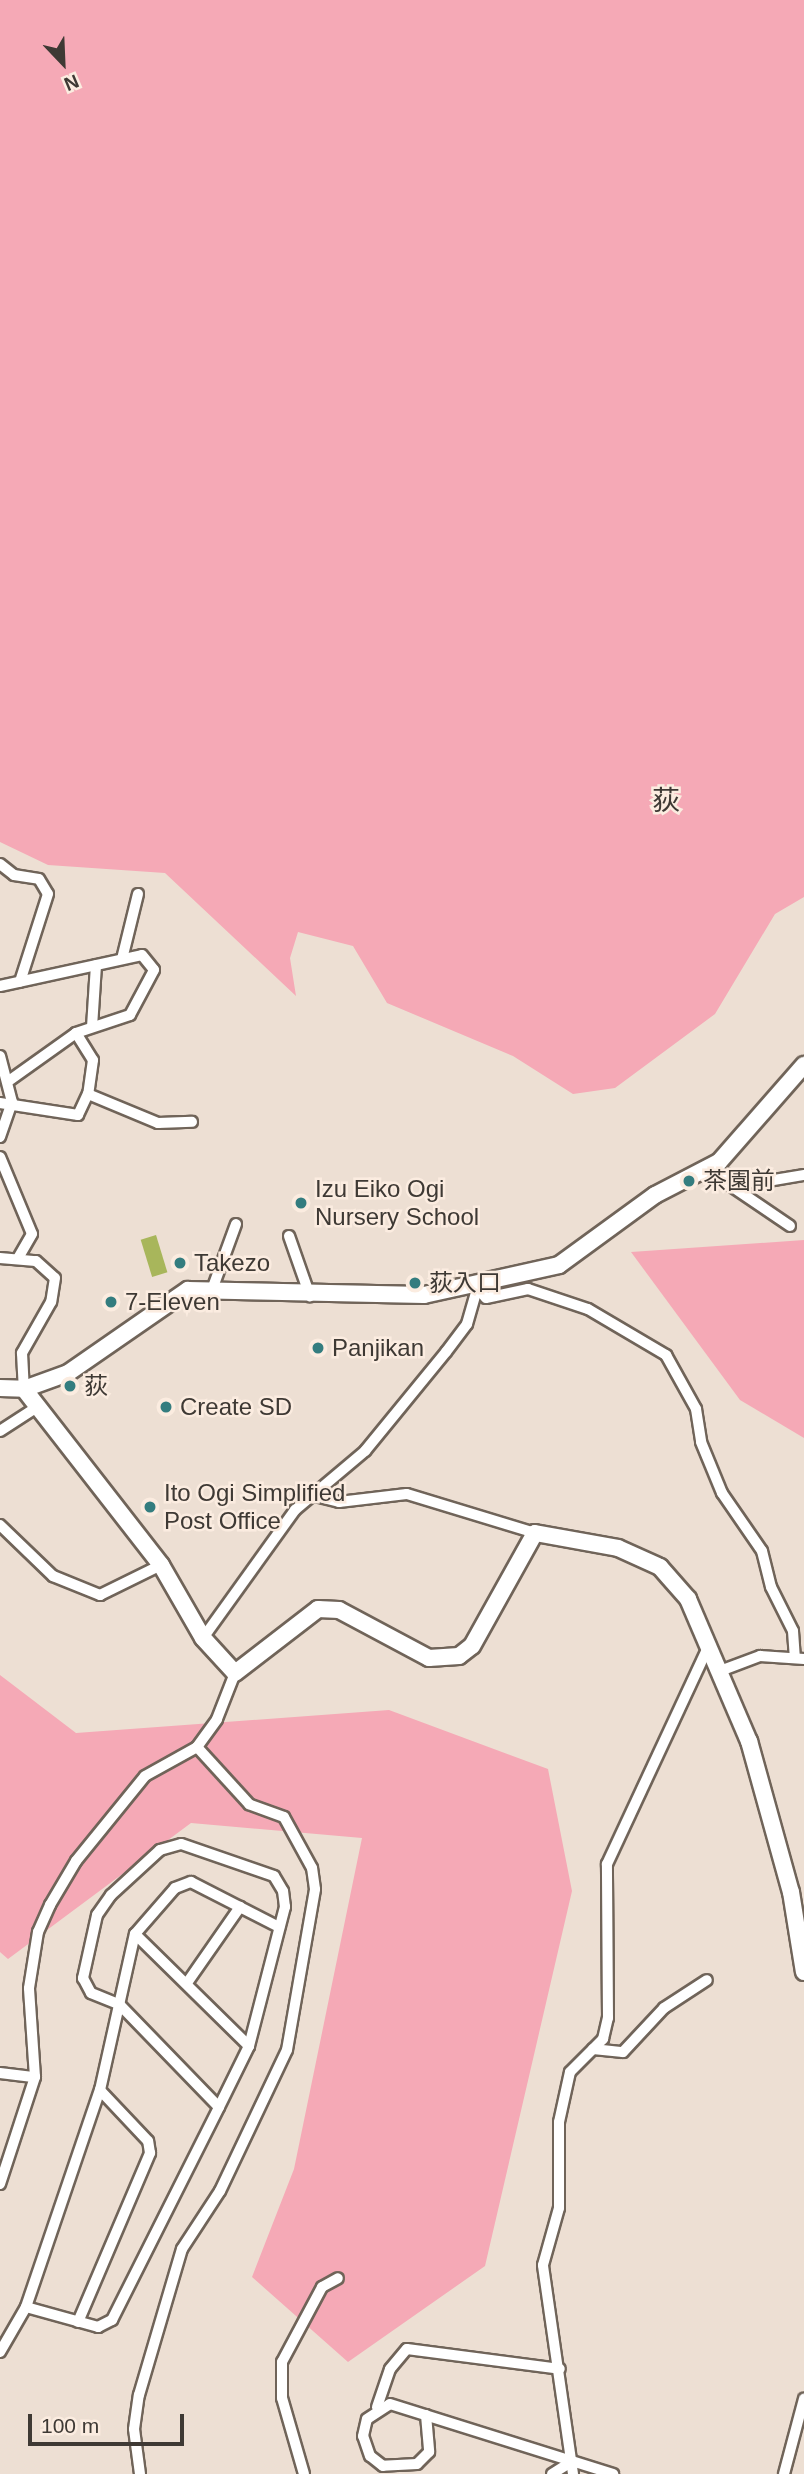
<!DOCTYPE html>
<meta charset="utf-8">
<style>
body{margin:0}
#map{position:relative;width:804px;height:2474px;overflow:hidden;background:#eddfd3;font-family:Helvetica,"Noto Sans JP",sans-serif}
div>[style]{position:absolute}
.green>*{inset:0;background:#f5a9b6}
.water>*{inset:0;background:#a8b65b;transform-origin:0 0}
.roads{filter:drop-shadow(2px 0 #706459) drop-shadow(-2px 0 #706459) drop-shadow(0 2px #706459) drop-shadow(0 -2px #706459)}
.street>*{height:10px;margin:-5px;padding:0 5px;transform-origin:5px;border-radius:5px;background:#fff}
.secondary>*{height:16px;margin:-8px;padding:0 8px;transform-origin:8px;border-radius:8px;background:#fff}
.dots>*{width:19px;height:19px;translate:-50% -50%;box-sizing:border-box;border:4px solid #fbece0;border-radius:50%}
span{translate:-50% -50%;white-space:nowrap;text-align:center;line-height:1.15;-webkit-text-stroke:5px #fbece0;paint-order:stroke}
.poi-label{font-size:24px;color:#3e3934}
.left{translate:0 -50%;text-align:left}
.quarter-label{font-size:28px;color:#3e3934}
.north{position:absolute;left:28px;top:28px;width:70px;height:70px;-webkit-text-stroke:5px #fbece0;paint-order:stroke;rotate:157deg;font-size:19px;font-weight:700;line-height:28px;text-align:center;color:#3e3934}
.north::after{content:'';display:block;margin:auto;width:24px;height:32px;background:#3e3934;clip-path:polygon(50% 0,100% 100%,50% 72%,0 100%)}
.scale{position:absolute;left:28px;top:2414px;width:156px;height:32px;box-sizing:border-box;border:4px solid #3e3934;border-top:0;padding-left:9px;font-size:21px;line-height:24px;white-space:nowrap;color:#3e3934;-webkit-text-stroke:5px #fbece0;paint-order:stroke}
</style>
<div id="map">
<div class="green">
<i style="clip-path:polygon(0 0,804px 0,804px 897px,775px 914px,715px 1014px,615px 1088px,573px 1094px,513px 1056px,387px 1003px,353px 946px,298px 932px,290px 958px,296px 996px,165px 873px,48px 865px,0 842px)"></i>
<i style="clip-path:polygon(804px 1240px,804px 1438px,740px 1400px,631px 1252px)"></i>
<i style="clip-path:polygon(0 1675px,76px 1733px,389px 1710px,548px 1769px,572px 1891px,485px 2266px,348px 2362px,252px 2277px,294px 2169px,362px 1838px,191px 1823px,8px 1959px,0 1952px)"></i>
</div>
<div class="water">
<i style="left:156px;top:1235px;width:39px;height:16px;rotate:73deg"></i>
</div>
<div class="roads">
<div class="street">
<i style="left:0;top:864px;width:18px;rotate:38deg"></i>
<i style="left:14px;top:875px;width:25px;rotate:9deg"></i>
<i style="left:39px;top:879px;width:17px;rotate:59deg"></i>
<i style="left:48px;top:894px;width:92px;rotate:107.7deg"></i>
<i style="left:122px;top:959px;width:67px;rotate:-76.2deg"></i>
<i style="left:0;top:986px;width:145px;rotate:-12.3deg"></i>
<i style="left:142px;top:955px;width:19px;rotate:51deg"></i>
<i style="left:154px;top:970px;width:51px;rotate:118.1deg"></i>
<i style="left:130px;top:1015px;width:57px;rotate:161.6deg"></i>
<i style="left:76px;top:1033px;width:81px;rotate:144.5deg"></i>
<i style="left:92px;top:1027px;width:62px;rotate:-86.3deg"></i>
<i style="left:76px;top:1033px;width:32px;rotate:58deg"></i>
<i style="left:93px;top:1060px;width:34px;rotate:98deg"></i>
<i style="left:0;top:1056px;width:48px;rotate:75.4deg"></i>
<i style="left:12px;top:1102px;width:37px;rotate:109deg"></i>
<i style="left:0;top:1103px;width:79px;rotate:8.7deg"></i>
<i style="left:78px;top:1115px;width:23px;rotate:-65deg"></i>
<i style="left:88px;top:1094px;width:76px;rotate:22.5deg"></i>
<i style="left:158px;top:1123px;width:34px;rotate:-2deg"></i>
<i style="left:0;top:1157px;width:83px;rotate:67.4deg"></i>
<i style="left:32px;top:1234px;width:28px;rotate:120deg"></i>
<i style="left:705px;top:1168px;width:53px;rotate:16.4deg"></i>
<i style="left:756px;top:1183px;width:49px;rotate:-9.5deg"></i>
<i style="left:718px;top:1177px;width:87px;rotate:34.2deg"></i>
<i style="left:289px;top:1236px;width:64px;rotate:70.7deg"></i>
<i style="left:0;top:1258px;width:36px;rotate:5deg"></i>
<i style="left:36px;top:1261px;width:25px;rotate:42deg"></i>
<i style="left:55px;top:1278px;width:24px;rotate:99deg"></i>
<i style="left:51px;top:1302px;width:59px;rotate:119.6deg"></i>
<i style="left:22px;top:1353px;width:36px;rotate:87deg"></i>
<i style="left:213px;top:1287px;width:67px;rotate:-69.9deg"></i>
<i style="left:477px;top:1288px;width:13px;rotate:48deg"></i>
<i style="left:486px;top:1298px;width:43px;rotate:-12.1deg"></i>
<i style="left:528px;top:1289px;width:63px;rotate:18.4deg"></i>
<i style="left:588px;top:1309px;width:91px;rotate:30.5deg"></i>
<i style="left:666px;top:1355px;width:62px;rotate:60.9deg"></i>
<i style="left:696px;top:1409px;width:33px;rotate:81deg"></i>
<i style="left:701px;top:1442px;width:55px;rotate:67.6deg"></i>
<i style="left:722px;top:1493px;width:70px;rotate:55.4deg"></i>
<i style="left:762px;top:1551px;width:37px;rotate:76deg"></i>
<i style="left:771px;top:1587px;width:49px;rotate:63.4deg"></i>
<i style="left:793px;top:1631px;width:26px;rotate:86deg"></i>
<i style="left:0;top:1431px;width:40px;rotate:-32.9deg"></i>
<i style="left:311px;top:1495px;width:29px;rotate:14deg"></i>
<i style="left:339px;top:1502px;width:68px;rotate:-6.7deg"></i>
<i style="left:407px;top:1494px;width:134px;rotate:16.9deg"></i>
<i style="left:0;top:1525px;width:74px;rotate:43.9deg"></i>
<i style="left:53px;top:1576px;width:51px;rotate:22deg"></i>
<i style="left:100px;top:1595px;width:68px;rotate:-26.2deg"></i>
<i style="left:203px;top:1638px;width:158px;rotate:-54.3deg"></i>
<i style="left:295px;top:1510px;width:92px;rotate:-40.1deg"></i>
<i style="left:365px;top:1451px;width:128px;rotate:-50.7deg"></i>
<i style="left:446px;top:1352px;width:35px;rotate:-53deg"></i>
<i style="left:467px;top:1324px;width:35px;rotate:-74deg"></i>
<i style="left:720px;top:1671px;width:43px;rotate:-20.6deg"></i>
<i style="left:760px;top:1656px;width:44px;rotate:3.9deg"></i>
<i style="left:135px;top:1934px;width:160px;rotate:44.5deg"></i>
<i style="left:187px;top:1983px;width:93px;rotate:-55.1deg"></i>
<i style="left:593px;top:2049px;width:30px;rotate:6deg"></i>
<i style="left:623px;top:2052px;width:60px;rotate:-47deg"></i>
<i style="left:664px;top:2008px;width:51px;rotate:-33.1deg"></i>
<i style="left:0;top:2073px;width:35px;rotate:7deg"></i>
<i style="left:0;top:2184px;width:113px;rotate:-71.9deg"></i>
<i style="left:35px;top:2077px;width:89px;rotate:-93.9deg"></i>
<i style="left:29px;top:1988px;width:57px;rotate:-80.9deg"></i>
<i style="left:38px;top:1932px;width:30px;rotate:-66deg"></i>
<i style="left:50px;top:1905px;width:51px;rotate:-59.4deg"></i>
<i style="left:76px;top:1861px;width:109px;rotate:-50.9deg"></i>
<i style="left:145px;top:1776px;width:60px;rotate:-29.1deg"></i>
<i style="left:197px;top:1747px;width:34px;rotate:-54deg"></i>
<i style="left:217px;top:1719px;width:49px;rotate:-68.6deg"></i>
<i style="left:26px;top:2307px;width:75px;rotate:15.5deg"></i>
<i style="left:98px;top:2327px;width:16px;rotate:-27deg"></i>
<i style="left:112px;top:2320px;width:238px;rotate:-63.3deg"></i>
<i style="left:219px;top:2107px;width:68px;rotate:-63.8deg"></i>
<i style="left:249px;top:2046px;width:144px;rotate:-75.5deg"></i>
<i style="left:285px;top:1907px;width:16px;rotate:-97deg"></i>
<i style="left:283px;top:1891px;width:17px;rotate:-121deg"></i>
<i style="left:274px;top:1876px;width:98px;rotate:-161deg"></i>
<i style="left:181px;top:1844px;width:22px;rotate:164deg"></i>
<i style="left:160px;top:1850px;width:67px;rotate:137.4deg"></i>
<i style="left:111px;top:1895px;width:24px;rotate:125deg"></i>
<i style="left:97px;top:1915px;width:65px;rotate:102.5deg"></i>
<i style="left:83px;top:1978px;width:17px;rotate:62deg"></i>
<i style="left:91px;top:1993px;width:31px;rotate:22deg"></i>
<i style="left:120px;top:2005px;width:142px;rotate:45.9deg"></i>
<i style="left:78px;top:2322px;width:184px;rotate:-66.9deg"></i>
<i style="left:150px;top:2153px;width:12px;rotate:-99deg"></i>
<i style="left:148px;top:2141px;width:70px;rotate:-133.3deg"></i>
<i style="left:0;top:2352px;width:52px;rotate:-60deg"></i>
<i style="left:26px;top:2307px;width:229px;rotate:-71.2deg"></i>
<i style="left:100px;top:2090px;width:160px;rotate:-77.4deg"></i>
<i style="left:135px;top:1934px;width:61px;rotate:-49deg"></i>
<i style="left:175px;top:1888px;width:17px;rotate:-21deg"></i>
<i style="left:191px;top:1882px;width:99px;rotate:27.1deg"></i>
<i style="left:377px;top:2407px;width:40px;rotate:-71.1deg"></i>
<i style="left:390px;top:2369px;width:26px;rotate:-50deg"></i>
<i style="left:407px;top:2349px;width:154px;rotate:7.4deg"></i>
<i style="left:426px;top:2415px;width:37px;rotate:85deg"></i>
<i style="left:429px;top:2452px;width:17px;rotate:135deg"></i>
<i style="left:417px;top:2464px;width:34px;rotate:177deg"></i>
<i style="left:383px;top:2466px;width:16px;rotate:-142deg"></i>
<i style="left:370px;top:2456px;width:21px;rotate:-109deg"></i>
<i style="left:363px;top:2436px;width:17px;rotate:-77deg"></i>
<i style="left:367px;top:2419px;width:27px;rotate:-33deg"></i>
<i style="left:390px;top:2404px;width:234px;rotate:17.4deg"></i>
<i style="left:140px;top:2474px;width:45px;rotate:-97.6deg"></i>
<i style="left:134px;top:2429px;width:34px;rotate:-82deg"></i>
<i style="left:139px;top:2395px;width:152px;rotate:-73.6deg"></i>
<i style="left:182px;top:2249px;width:69px;rotate:-56.8deg"></i>
<i style="left:220px;top:2191px;width:156px;rotate:-64.6deg"></i>
<i style="left:287px;top:2050px;width:163px;rotate:-80.1deg"></i>
<i style="left:315px;top:1889px;width:21px;rotate:-98deg"></i>
<i style="left:312px;top:1868px;width:58px;rotate:-118.8deg"></i>
<i style="left:284px;top:1817px;width:37px;rotate:-160deg"></i>
<i style="left:249px;top:1804px;width:77px;rotate:-132.4deg"></i>
<i style="left:304px;top:2474px;width:79px;rotate:-106.1deg"></i>
<i style="left:282px;top:2398px;width:36px;rotate:-90deg"></i>
<i style="left:282px;top:2362px;width:85px;rotate:-61.9deg"></i>
<i style="left:322px;top:2287px;width:18px;rotate:-29deg"></i>
<i style="left:552px;top:2474px;width:22px;rotate:-32deg"></i>
<i style="left:573px;top:2474px;width:211px;rotate:-98.2deg"></i>
<i style="left:543px;top:2265px;width:59px;rotate:-74.3deg"></i>
<i style="left:559px;top:2208px;width:86px;rotate:-90deg"></i>
<i style="left:559px;top:2122px;width:51px;rotate:-77.6deg"></i>
<i style="left:570px;top:2072px;width:47px;rotate:-45deg"></i>
<i style="left:603px;top:2039px;width:22px;rotate:-77deg"></i>
<i style="left:608px;top:2018px;width:154px;rotate:-90.4deg"></i>
<i style="left:607px;top:1864px;width:242px;rotate:-65deg"></i>
<i style="left:784px;top:2474px;width:78px;rotate:-75.1deg"></i>
</div>
<div class="secondary">
<i style="left:0;top:1388px;width:24px;rotate:2deg"></i>
<i style="left:24px;top:1389px;width:47px;rotate:-20deg"></i>
<i style="left:68px;top:1373px;width:146px;rotate:-34.7deg"></i>
<i style="left:188px;top:1290px;width:236px;rotate:1.2deg"></i>
<i style="left:424px;top:1295px;width:138px;rotate:-12.5deg"></i>
<i style="left:559px;top:1265px;width:119px;rotate:-36.1deg"></i>
<i style="left:655px;top:1195px;width:72px;rotate:-27.3deg"></i>
<i style="left:719px;top:1162px;width:129px;rotate:-48.8deg"></i>
<i style="left:24px;top:1389px;width:223px;rotate:52.1deg"></i>
<i style="left:161px;top:1565px;width:84px;rotate:60.1deg"></i>
<i style="left:203px;top:1638px;width:47px;rotate:47.6deg"></i>
<i style="left:235px;top:1673px;width:105px;rotate:-37.6deg"></i>
<i style="left:318px;top:1609px;width:21px;rotate:3deg"></i>
<i style="left:339px;top:1610px;width:102px;rotate:28.1deg"></i>
<i style="left:429px;top:1658px;width:30px;rotate:-4deg"></i>
<i style="left:459px;top:1656px;width:16px;rotate:-38deg"></i>
<i style="left:472px;top:1646px;width:129px;rotate:-60.9deg"></i>
<i style="left:535px;top:1533px;width:84px;rotate:10.2deg"></i>
<i style="left:618px;top:1548px;width:46px;rotate:24.3deg"></i>
<i style="left:660px;top:1567px;width:43px;rotate:48.8deg"></i>
<i style="left:688px;top:1599px;width:155px;rotate:66.8deg"></i>
<i style="left:749px;top:1741px;width:157px;rotate:74.5deg"></i>
<i style="left:791px;top:1892px;width:81px;rotate:80.8deg"></i>
</div>
</div>
<div class="dots">
<i style="left:689px;top:1181px;background:#347d7f"></i>
<i style="left:301px;top:1203px;background:#347d7f"></i>
<i style="left:180px;top:1263px;background:#347d7f"></i>
<i style="left:415px;top:1283px;background:#347d7f"></i>
<i style="left:111px;top:1302px;background:#347d7f"></i>
<i style="left:318px;top:1348px;background:#347d7f"></i>
<i style="left:70px;top:1386px;background:#347d7f"></i>
<i style="left:166px;top:1407px;background:#347d7f"></i>
<i style="left:150px;top:1507px;background:#347d7f"></i>
</div>
<div class="poi-label">
<span class="left" style="left:703px;top:1181px">茶園前</span>
<span class="left" style="left:315px;top:1203px">Izu Eiko Ogi<br>Nursery School</span>
<span class="left" style="left:194px;top:1263px">Takezo</span>
<span class="left" style="left:429px;top:1283px">荻入口</span>
<span class="left" style="left:125px;top:1302px">7-Eleven</span>
<span class="left" style="left:332px;top:1348px">Panjikan</span>
<span class="left" style="left:84px;top:1386px">荻</span>
<span class="left" style="left:180px;top:1407px">Create SD</span>
<span class="left" style="left:164px;top:1507px">Ito Ogi Simplified<br>Post Office</span>
</div>
<div class="quarter-label">
<span style="left:666px;top:801px">荻</span>
</div>
<div class="north">N</div>
<div class="scale">100 m</div>
</div>
